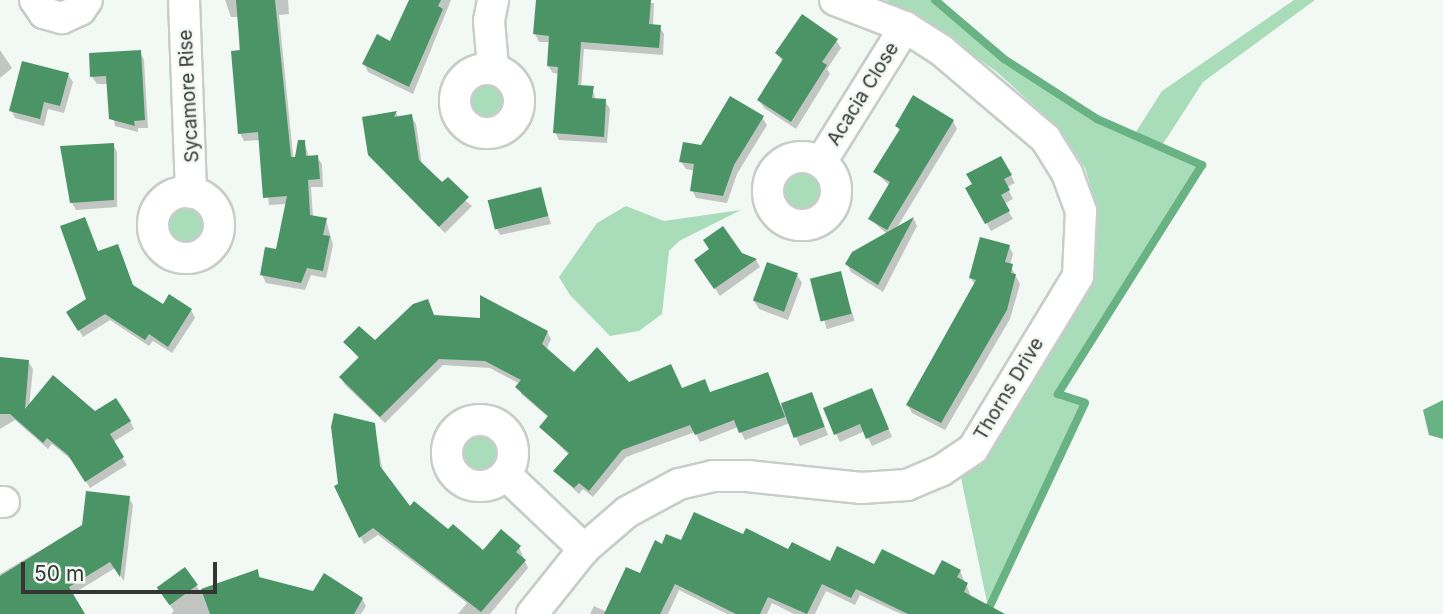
<!DOCTYPE html>
<style>
body{margin:0}
#map{position:relative;width:1443px;height:614px;overflow:hidden;background:#f2f8f4;font-family:Inter,sans-serif}
div>[style]{position:absolute}
.green>*{inset:0;background:#a9dcb8}
.round{border-radius:50%}
.water>*{inset:0;background:#69b283}
.shadow>*{inset:0;background:#0003;transform-origin:0 0}
.stream>*{height:8px;margin:-4px;padding:0 4px;transform-origin:4px;border-radius:4px;background:#69b283}
.building>*{inset:0;background:#4b9466;transform-origin:0 0}
.roads{filter:drop-shadow(2px 0 #c7cdc9) drop-shadow(-2px 0 #c7cdc9) drop-shadow(0 2px #c7cdc9) drop-shadow(0 -2px #c7cdc9)}
.street>*{height:30px;margin:-15px;padding:0 15px;transform-origin:15px;border-radius:15px;background:#fff}
.street>.ring{margin:-15px;padding:0;box-sizing:content-box;background:none;border:30px solid #fff;border-radius:50%}
span{translate:-50% -50%;white-space:nowrap;text-align:center;line-height:1.15;-webkit-text-stroke:5px #f2f8f4;paint-order:stroke}
.street-label{font-size:19px;color:#343634}
.scale{position:absolute;left:21px;top:562px;width:196px;height:32px;box-sizing:border-box;border:4px solid #343634;border-top:0;padding-left:9px;font-size:21px;line-height:24px;white-space:nowrap;color:#343634;-webkit-text-stroke:5px #f2f8f4;paint-order:stroke}
</style>
<div id="map">
<div class="green">
<i style="clip-path:polygon(885px 0,935px 0,1004px 59px,1097px 119px,1134px 135px,1162px 91px,1294px 0,1315px 0,1203px 82px,1161px 147px,1202px 165px,1058px 394px,1085px 403px,988px 607px,960px 473px,1095px 276px,1098px 211px,1085px 168px,1060px 129px,997px 72px,930px 24px)"></i>
<i class="round" style="left:464px;top:79px;width:44px;height:44px"></i>
<i class="round" style="left:778px;top:169px;width:42px;height:42px"></i>
<i style="clip-path:polygon(626px 206px,664px 221px,741px 210px,679px 241px,669px 251px,662px 314px,639px 331px,610px 336px,570px 295px,559px 277px,597px 223px)"></i>
<i class="round" style="left:166px;top:206px;width:42px;height:42px"></i>
<i class="round" style="left:456px;top:428px;width:44px;height:44px"></i>
</div>
<div class="water">
<i style="clip-path:polygon(1443px 400px,1443px 439px,1429px 435px,1423px 410px)"></i>
</div>
<div class="shadow">
<i style="clip-path:polygon(225px 0,288px 0,289px 14px,279px 15px,294px 165px,304px 142px,309px 157px,317px 157px,322px 164px,323px 187px,311px 187px,313px 217px,326px 220px,333px 245px,326px 278px,311px 275px,305px 290px,266px 283px,262px 275px,278px 251px,287px 204px,269px 205px,261px 140px,244px 141px,240px 133px,239px 17px,231px 17px)"></i>
<i style="clip-path:polygon(411px 0,451px 0,413px 94px,368px 72px,364px 64px,390px 43px)"></i>
<i style="clip-path:polygon(538px 0,654px 3px,653px 26px,660px 27px,664px 34px,663px 55px,584px 49px,581px 87px,592px 88px,596px 100px,605px 101px,610px 109px,607px 143px,559px 140px,555px 132px,560px 74px,553px 73px,548px 66px,550px 42px,539px 42px,535px 34px)"></i>
<i style="clip-path:polygon(836px 40px,841px 48px,827px 69px,830px 74px,796px 129px,764px 108px,759px 100px,782px 61px,777px 53px)"></i>
<i style="clip-path:polygon(0 50px,12px 68px,0 78px)"></i>
<i style="clip-path:polygon(140px 52px,144px 60px,148px 128px,138px 128px,138px 132px,115px 126px,108px 84px,97px 84px,92px 77px)"></i>
<i style="clip-path:polygon(68px 75px,73px 82px,64px 113px,48px 109px,44px 126px,15px 118px,11px 110px)"></i>
<i style="clip-path:polygon(396px 113px,399px 118px,411px 116px,416px 124px,422px 165px,472px 206px,445px 233px,370px 154px)"></i>
<i style="clip-path:polygon(762px 117px,767px 125px,737px 174px,727px 203px,696px 198px,692px 190px,695px 171px,686px 169px,681px 162px)"></i>
<i style="clip-path:polygon(953px 121px,957px 129px,896px 229px,914px 219px,917px 226px,883px 292px,851px 272px,847px 264px,887px 234px,870px 219px,890px 186px,875px 172px,900px 132px,897px 126px)"></i>
<i style="clip-path:polygon(113px 144px,117px 152px,117px 207px,76px 210px,72px 203px)"></i>
<i style="clip-path:polygon(1001px 158px,1015px 183px,1007px 187px,1013px 199px,1004px 204px,1013px 219px,991px 231px,968px 189px)"></i>
<i style="clip-path:polygon(540px 189px,551px 224px,500px 235px,496px 227px)"></i>
<i style="clip-path:polygon(85px 219px,98px 252px,134px 287px,163px 306px,191px 310px,195px 318px,172px 353px,153px 341px,149px 346px,110px 320px,83px 337px,68px 312px,88px 299px)"></i>
<i style="clip-path:polygon(1009px 246px,1013px 254px,1010px 265px,1020px 284px,1010px 319px,945px 430px,912px 413px,908px 405px,975px 286px,971px 278px)"></i>
<i style="clip-path:polygon(741px 255px,756px 260px,760px 267px,720px 296px,701px 268px)"></i>
<i style="left:840px;top:273px;width:50px;height:29px;rotate:73deg"></i>
<i style="clip-path:polygon(797px 275px,802px 283px,788px 320px,759px 309px,754px 301px)"></i>
<i style="clip-path:polygon(434px 317px,547px 332px,551px 339px,546px 350px,574px 375px,780px 406px,812px 394px,828px 435px,800px 446px,790px 423px,745px 440px,738px 427px,700px 442px,695px 432px,626px 457px,593px 497px,583px 489px,579px 494px,555px 472px,569px 455px,541px 427px,549px 418px,521px 394px,520px 384px,490px 368px,443px 365px,385px 423px,345px 385px,341px 378px,359px 359px,346px 343px,375px 342px)"></i>
<i style="clip-path:polygon(28px 361px,33px 369px,29px 407px,130px 421px,134px 429px,113px 442px,127px 465px,90px 488px,74px 462px,52px 444px,48px 449px,15px 420px,0 429px,0 369px)"></i>
<i style="clip-path:polygon(875px 398px,892px 437px,872px 446px,865px 431px,840px 442px,836px 434px)"></i>
<i style="clip-path:polygon(374px 424px,383px 473px,410px 509px,483px 553px,519px 547px,528px 568px,490px 614px,458px 614px,467px 603px,378px 535px,364px 544px,336px 487px)"></i>
<i style="clip-path:polygon(129px 498px,133px 505px,124px 581px,115px 568px,71px 595px,82px 614px,0 614px,0 574px)"></i>
<i style="clip-path:polygon(744px 536px,831px 563px,935px 577px,960px 571px,979px 614px,901px 614px,860px 595px,855px 605px,826px 591px,815px 614px,794px 614px,772px 603px,767px 614px,727px 614px,679px 590px,668px 614px,590px 614px,594px 606px,607px 612px,663px 546px)"></i>
<i style="clip-path:polygon(185px 569px,200px 591px,257px 571px,261px 579px,314px 593px,362px 599px,366px 606px,361px 614px,171px 614px,174px 611px,162px 594px)"></i>
</div>
<div class="stream">
<i style="left:935px;top:0;width:91px;rotate:40.5deg"></i>
<i style="left:1004px;top:59px;width:111px;rotate:32.8deg"></i>
<i style="left:1097px;top:119px;width:115px;rotate:23.7deg"></i>
<i style="left:1202px;top:165px;width:271px;rotate:122.2deg"></i>
<i style="left:1058px;top:394px;width:28px;rotate:18deg"></i>
<i style="left:1085px;top:403px;width:233px;rotate:115.1deg"></i>
</div>
<div class="building">
<i style="clip-path:polygon(236px 0,275px 0,291px 157px,295px 157px,298px 140px,305px 140px,306px 156px,318px 155px,320px 179px,308px 180px,310px 215px,327px 218px,323px 235px,330px 236px,323px 271px,307px 268px,301px 283px,260px 275px,265px 247px,276px 249px,287px 196px,263px 198px,258px 132px,238px 134px,231px 51px,240px 50px)"></i>
<i style="clip-path:polygon(409px 0,441px 0,438px 6px,443px 9px,409px 87px,362px 64px,377px 34px,390px 41px)"></i>
<i style="clip-path:polygon(536px 0,651px 0,649px 24px,661px 25px,659px 48px,581px 42px,578px 85px,594px 86px,592px 98px,606px 99px,604px 137px,553px 133px,558px 67px,547px 66px,549px 36px,533px 34px)"></i>
<i style="clip-path:polygon(802px 14px,838px 39px,822px 62px,827px 65px,791px 122px,757px 100px,783px 59px,775px 53px)"></i>
<i style="clip-path:polygon(141px 50px,145px 120px,134px 121px,135px 126px,109px 119px,106px 76px,90px 77px,89px 53px)"></i>
<i style="clip-path:polygon(22px 61px,69px 73px,60px 106px,44px 102px,40px 119px,9px 111px)"></i>
<i style="clip-path:polygon(913px 95px,954px 120px,887px 230px,868px 219px,890px 182px,873px 172px,900px 129px,895px 126px)"></i>
<i style="clip-path:polygon(730px 96px,764px 116px,734px 165px,723px 196px,690px 191px,694px 164px,679px 162px,683px 142px,701px 145px)"></i>
<i style="clip-path:polygon(397px 111px,394px 117px,412px 114px,419px 160px,442px 182px,448px 177px,469px 197px,439px 227px,368px 155px,362px 117px)"></i>
<i style="clip-path:polygon(114px 143px,114px 200px,70px 203px,60px 146px)"></i>
<i style="clip-path:polygon(1001px 156px,1012px 175px,1004px 179px,1010px 190px,1001px 195px,1010px 211px,985px 224px,965px 188px,972px 184px,966px 174px)"></i>
<i style="left:541px;top:187px;width:30px;height:55px;rotate:76deg"></i>
<i style="clip-path:polygon(85px 217px,98px 251px,118px 244px,133px 285px,163px 304px,169px 294px,192px 309px,168px 347px,149px 334px,145px 340px,105px 314px,78px 331px,66px 312px,86px 299px,60px 226px)"></i>
<i style="clip-path:polygon(914px 217px,878px 285px,845px 264px,852px 252px)"></i>
<i style="clip-path:polygon(723px 226px,742px 253px,757px 259px,714px 289px,694px 260px,709px 249px,703px 240px)"></i>
<i style="clip-path:polygon(980px 237px,1010px 245px,1005px 262px,1013px 264px,1011px 273px,1016px 274px,1007px 310px,941px 423px,906px 405px,976px 280px,969px 278px)"></i>
<i style="left:767px;top:262px;width:33px;height:41px;rotate:20deg"></i>
<i style="left:841px;top:271px;width:44px;height:32px;rotate:76deg"></i>
<i style="clip-path:polygon(480px 295px,548px 331px,542px 344px,574px 372px,597px 347px,629px 382px,671px 364px,682px 388px,705px 379px,710px 392px,768px 372px,785px 417px,739px 433px,734px 420px,695px 435px,690px 425px,622px 450px,589px 491px,579px 483px,574px 488px,553px 471px,569px 453px,539px 427px,548px 416px,515px 387px,521px 380px,485px 361px,439px 359px,380px 417px,339px 377px,359px 357px,343px 342px,359px 326px,375px 340px,413px 304px,428px 299px,434px 315px,480px 318px)"></i>
<i style="clip-path:polygon(0 357px,29px 360px,25px 409px,53px 375px,95px 411px,116px 398px,131px 421px,110px 434px,124px 457px,85px 482px,68px 455px,47px 438px,43px 443px,10px 414px,0 414px)"></i>
<i style="clip-path:polygon(872px 388px,889px 429px,866px 439px,860px 424px,834px 435px,823px 408px)"></i>
<i style="left:812px;top:392px;width:37px;height:33px;rotate:70deg"></i>
<i style="clip-path:polygon(334px 413px,375px 423px,380px 466px,410px 506px,414px 501px,448px 529px,453px 524px,483px 550px,501px 529px,521px 546px,516px 552px,526px 560px,481px 612px,373px 528px,359px 538px,334px 486px,338px 484px,331px 427px)"></i>
<i style="clip-path:polygon(86px 491px,130px 496px,120px 577px,110px 562px,69px 587px,85px 614px,0 614px,0 576px,82px 525px)"></i>
<i style="clip-path:polygon(694px 512px,743px 534px,746px 528px,788px 549px,792px 542px,830px 561px,837px 546px,874px 564px,882px 549px,934px 575px,942px 560px,961px 570px,957px 577px,968px 583px,964px 592px,1005px 614px,908px 614px,856px 589px,851px 598px,822px 584px,807px 614px,768px 597px,760px 614px,736px 614px,675px 584px,660px 614px,604px 614px,626px 567px,640px 573px,655px 540px,662px 544px,666px 534px,681px 540px)"></i>
<i style="left:185px;top:567px;width:22px;height:35px;rotate:54deg"></i>
<i style="clip-path:polygon(258px 569px,259px 577px,313px 591px,324px 573px,363px 598px,354px 614px,210px 614px,201px 589px)"></i>
</div>
<div class="roads">
<div class="street">
<i style="left:35px;top:0;width:16px;rotate:55deg"></i>
<i style="left:44px;top:13px;width:19px;rotate:16deg"></i>
<i style="left:62px;top:18px;width:20px;rotate:-24deg"></i>
<i style="left:80px;top:10px;width:12px;rotate:-55deg"></i>
<i style="left:184px;top:0;width:193px;rotate:87.9deg"></i>
<i style="left:493px;top:67px;width:46px;rotate:-95deg"></i>
<i style="left:489px;top:21px;width:21px;rotate:-79deg"></i>
<i class="ring" style="left:455px;top:69px;width:34px;height:34px"></i>
<i class="ring" style="left:768px;top:157px;width:38px;height:38px"></i>
<i style="left:821px;top:162px;width:159px;rotate:-58.1deg"></i>
<i class="ring" style="left:153px;top:192px;width:36px;height:36px"></i>
<i class="ring" style="left:447px;top:420px;width:36px;height:36px"></i>
<i style="left:506px;top:475px;width:108px;rotate:43.5deg"></i>
<i style="left:0;top:502px;width:4px"></i>
<i style="left:532px;top:614px;width:83px;rotate:-51.3deg"></i>
<i style="left:584px;top:549px;width:57px;rotate:-40.7deg"></i>
<i style="left:627px;top:512px;width:59px;rotate:-28.3deg"></i>
<i style="left:679px;top:484px;width:35px;rotate:-13deg"></i>
<i style="left:713px;top:476px;width:34px"></i>
<i style="left:747px;top:476px;width:115px;rotate:6deg"></i>
<i style="left:861px;top:488px;width:46px;rotate:-3.7deg"></i>
<i style="left:907px;top:485px;width:38px;rotate:-23deg"></i>
<i style="left:942px;top:470px;width:37px;rotate:-34deg"></i>
<i style="left:973px;top:449px;width:202px;rotate:-58.7deg"></i>
<i style="left:1078px;top:276px;width:65px;rotate:-87.4deg"></i>
<i style="left:1081px;top:211px;width:40px;rotate:-110.2deg"></i>
<i style="left:1067px;top:173px;width:40px;rotate:-122deg"></i>
<i style="left:1046px;top:139px;width:138px;rotate:-139.7deg"></i>
<i style="left:941px;top:50px;width:43px;rotate:-147.4deg"></i>
<i style="left:905px;top:27px;width:75px;rotate:-158.9deg"></i>
</div>
</div>
<div class="street-label">
<span style="left:863px;top:94px;rotate:-58deg">Acacia Close</span>
<span style="left:189px;top:96px;rotate:-93deg">Sycamore Rise</span>
<span style="left:1009px;top:389px;rotate:-59deg">Thorns Drive</span>
</div>
<div class="scale">50 m</div>
</div>
